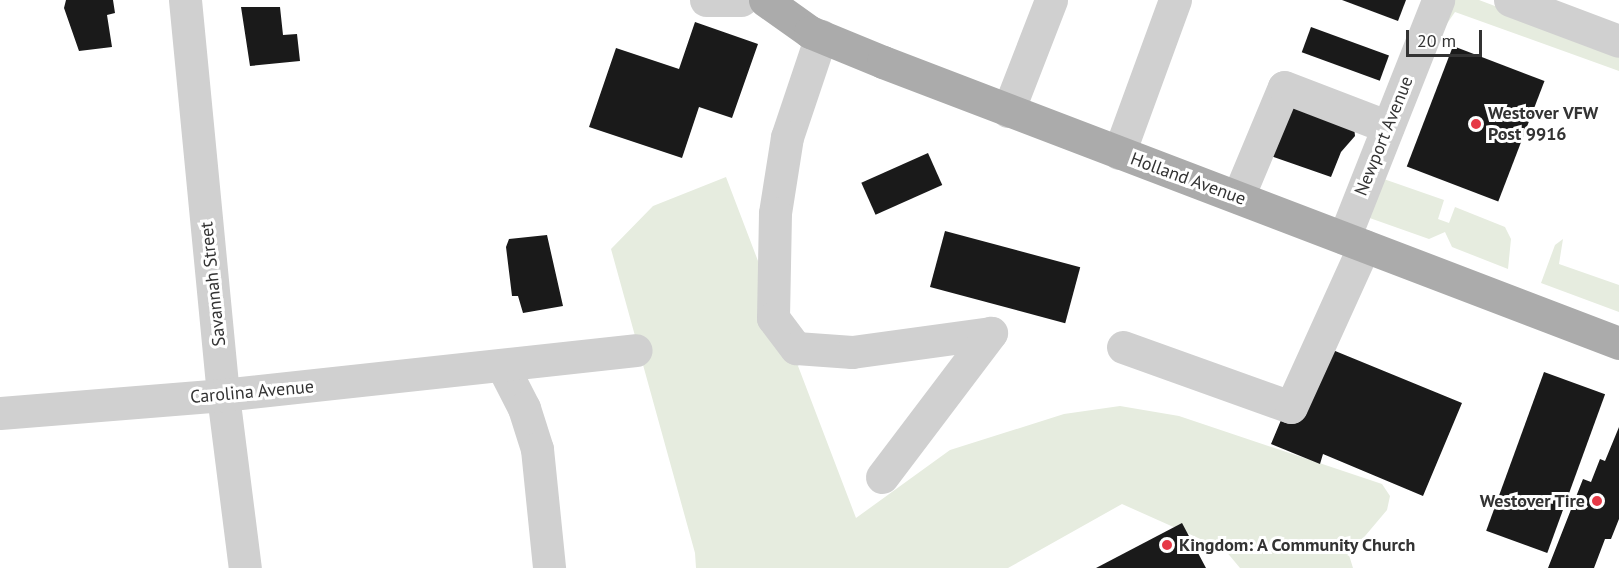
<!DOCTYPE html>
<style>
body{margin:0}
#map{position:relative;width:1619px;height:568px;overflow:hidden;background:#fff;font-family:"PT Sans",sans-serif}
div>[style]{position:absolute}
.green>*{inset:0;background:#e6ecdf}
.building>*{inset:0;background:#1a1a1a;transform-origin:0 0}
.minor>*{height:33px;margin:-16.5px;padding:0 16.5px;transform-origin:16.5px;border-radius:16.5px;background:#d0d0d0}
.major>*{height:33px;margin:-16.5px;padding:0 16.5px;transform-origin:16.5px;border-radius:16.5px;background:#ababab}
.dots>*{width:16px;height:16px;translate:-50% -50%;box-sizing:border-box;border:3px solid #fff;border-radius:50%}
span{translate:-50% -50%;white-space:nowrap;text-align:center;line-height:1.15;-webkit-text-stroke:6px #fff;paint-order:stroke}
.poi-label{font-size:18px;color:#333;font-weight:700}
.left{translate:0 -50%;text-align:left}
.right{translate:-100% -50%;text-align:right}
.street-label{font-size:18px;color:#333}
.scale{position:absolute;left:1406px;top:30px;width:76px;height:27px;box-sizing:border-box;border:3px solid #333;border-top:0;padding-left:8px;font-size:18px;line-height:21px;white-space:nowrap;color:#333;-webkit-text-stroke:4px #fff;paint-order:stroke}
</style>
<div id="map">
<div class="green">
<i style="clip-path:polygon(1448px 0,1479px 0,1619px 53px,1619px 71px,1455px 12px,1444px 28px)"></i>
<i style="clip-path:polygon(726px 177px,856px 518px,950px 450px,1064px 414px,1120px 406px,1179px 416px,1382px 484px,1390px 496px,1387px 510px,1349px 555px,1353px 568px,1240px 568px,1225px 550px,1122px 504px,1008px 568px,696px 568px,695px 553px,611px 249px,653px 206px)"></i>
<i style="clip-path:polygon(1378px 177px,1444px 200px,1438px 219px,1449px 223px,1455px 207px,1505px 227px,1511px 239px,1508px 269px,1452px 247px,1445px 232px,1429px 239px,1364px 216px)"></i>
<i style="clip-path:polygon(1563px 239px,1559px 264px,1619px 285px,1619px 312px,1541px 283px,1555px 245px)"></i>
</div>
<div class="building">
<i style="clip-path:polygon(66px 0,113px 0,115px 13px,107px 15px,112px 47px,79px 51px,64px 8px)"></i>
<i style="clip-path:polygon(1342px 0,1406px 0,1398px 21px)"></i>
<i style="clip-path:polygon(241px 7px,280px 7px,283px 35px,297px 34px,300px 61px,250px 66px)"></i>
<i style="clip-path:polygon(695px 22px,758px 44px,732px 118px,699px 107px,682px 158px,589px 127px,616px 48px,679px 69px)"></i>
<i style="left:1311px;top:27px;width:83px;height:27px;rotate:20deg"></i>
<i style="left:1453px;top:46px;width:98px;height:129px;rotate:21deg"></i>
<i style="clip-path:polygon(1289px 104px,1354px 126px,1355px 136px,1341px 152px,1331px 177px,1268px 155px)"></i>
<i style="left:928px;top:153px;width:35px;height:73px;rotate:66deg"></i>
<i style="left:945px;top:231px;width:140px;height:58px;rotate:15deg"></i>
<i style="clip-path:polygon(547px 235px,563px 306px,523px 313px,518px 296px,512px 296px,506px 247px,509px 239px)"></i>
<i style="clip-path:polygon(1323px 346px,1462px 403px,1423px 496px,1323px 454px,1320px 464px,1271px 444px,1307px 358px)"></i>
<i style="left:1544px;top:372px;width:65px;height:169px;rotate:20deg"></i>
<i style="clip-path:polygon(1619px 427px,1619px 519px,1611px 539px,1605px 539px,1594px 568px,1548px 568px,1583px 479px,1591px 482px,1600px 459px,1605px 461px)"></i>
<i style="clip-path:polygon(1182px 523px,1206px 568px,1096px 568px)"></i>
</div>
<div class="minor">
<i style="left:185px;top:0;width:397px;rotate:84.5deg"></i>
<i style="left:223px;top:395px;width:174px;rotate:82.8deg"></i>
<i style="left:706px;top:0;width:35px"></i>
<i style="left:1510px;top:0;width:116px;rotate:20.6deg"></i>
<i style="left:821px;top:36px;width:107px;rotate:108.6deg"></i>
<i style="left:787px;top:137px;width:77px;rotate:99deg"></i>
<i style="left:775px;top:213px;width:105px;rotate:91.1deg"></i>
<i style="left:773px;top:318px;width:38px;rotate:53deg"></i>
<i style="left:796px;top:348px;width:56px;rotate:4.1deg"></i>
<i style="left:852px;top:352px;width:140px;rotate:-7.8deg"></i>
<i style="left:1008px;top:111px;width:119px;rotate:-68.8deg"></i>
<i style="left:1119px;top:153px;width:163px;rotate:-69.9deg"></i>
<i style="left:1238px;top:197px;width:119px;rotate:-67.3deg"></i>
<i style="left:1284px;top:87px;width:111px;rotate:21deg"></i>
<i style="left:1344px;top:238px;width:256px;rotate:-68.4deg"></i>
<i style="left:1123px;top:347px;width:178px;rotate:19.7deg"></i>
<i style="left:1291px;top:407px;width:177px;rotate:-65.6deg"></i>
<i style="left:503px;top:367px;width:46px;rotate:62.9deg"></i>
<i style="left:524px;top:408px;width:43px;rotate:72.4deg"></i>
<i style="left:537px;top:449px;width:120px;rotate:84.2deg"></i>
<i style="left:0;top:413px;width:224px;rotate:-4.6deg"></i>
<i style="left:223px;top:395px;width:415px;rotate:-6.2deg"></i>
<i style="left:882px;top:477px;width:181px;rotate:-52.9deg"></i>
</div>
<div class="major">
<i style="left:765px;top:0;width:55px;rotate:35.4deg"></i>
<i style="left:810px;top:32px;width:79px;rotate:22.3deg"></i>
<i style="left:883px;top:62px;width:788px;rotate:20.9deg"></i>
</div>
<div class="dots">
<i style="left:1476px;top:124px;background:#e63946"></i>
<i style="left:1597px;top:501px;background:#e63946"></i>
<i style="left:1167px;top:545px;background:#e63946"></i>
</div>
<div class="poi-label">
<span class="left" style="left:1488px;top:124px">Westover VFW<br>Post 9916</span>
<span class="right" style="left:1585px;top:501px">Westover Tire</span>
<span class="left" style="left:1179px;top:545px">Kingdom: A Community Church</span>
</div>
<div class="street-label">
<span style="left:1384px;top:136px;rotate:-68deg">Newport Avenue</span>
<span style="left:1188px;top:179px;rotate:20deg">Holland Avenue</span>
<span style="left:213px;top:284px;rotate:-96deg">Savannah Street</span>
<span style="left:252px;top:392px;rotate:-5deg">Carolina Avenue</span>
</div>
<div class="scale">20 m</div>
</div>
